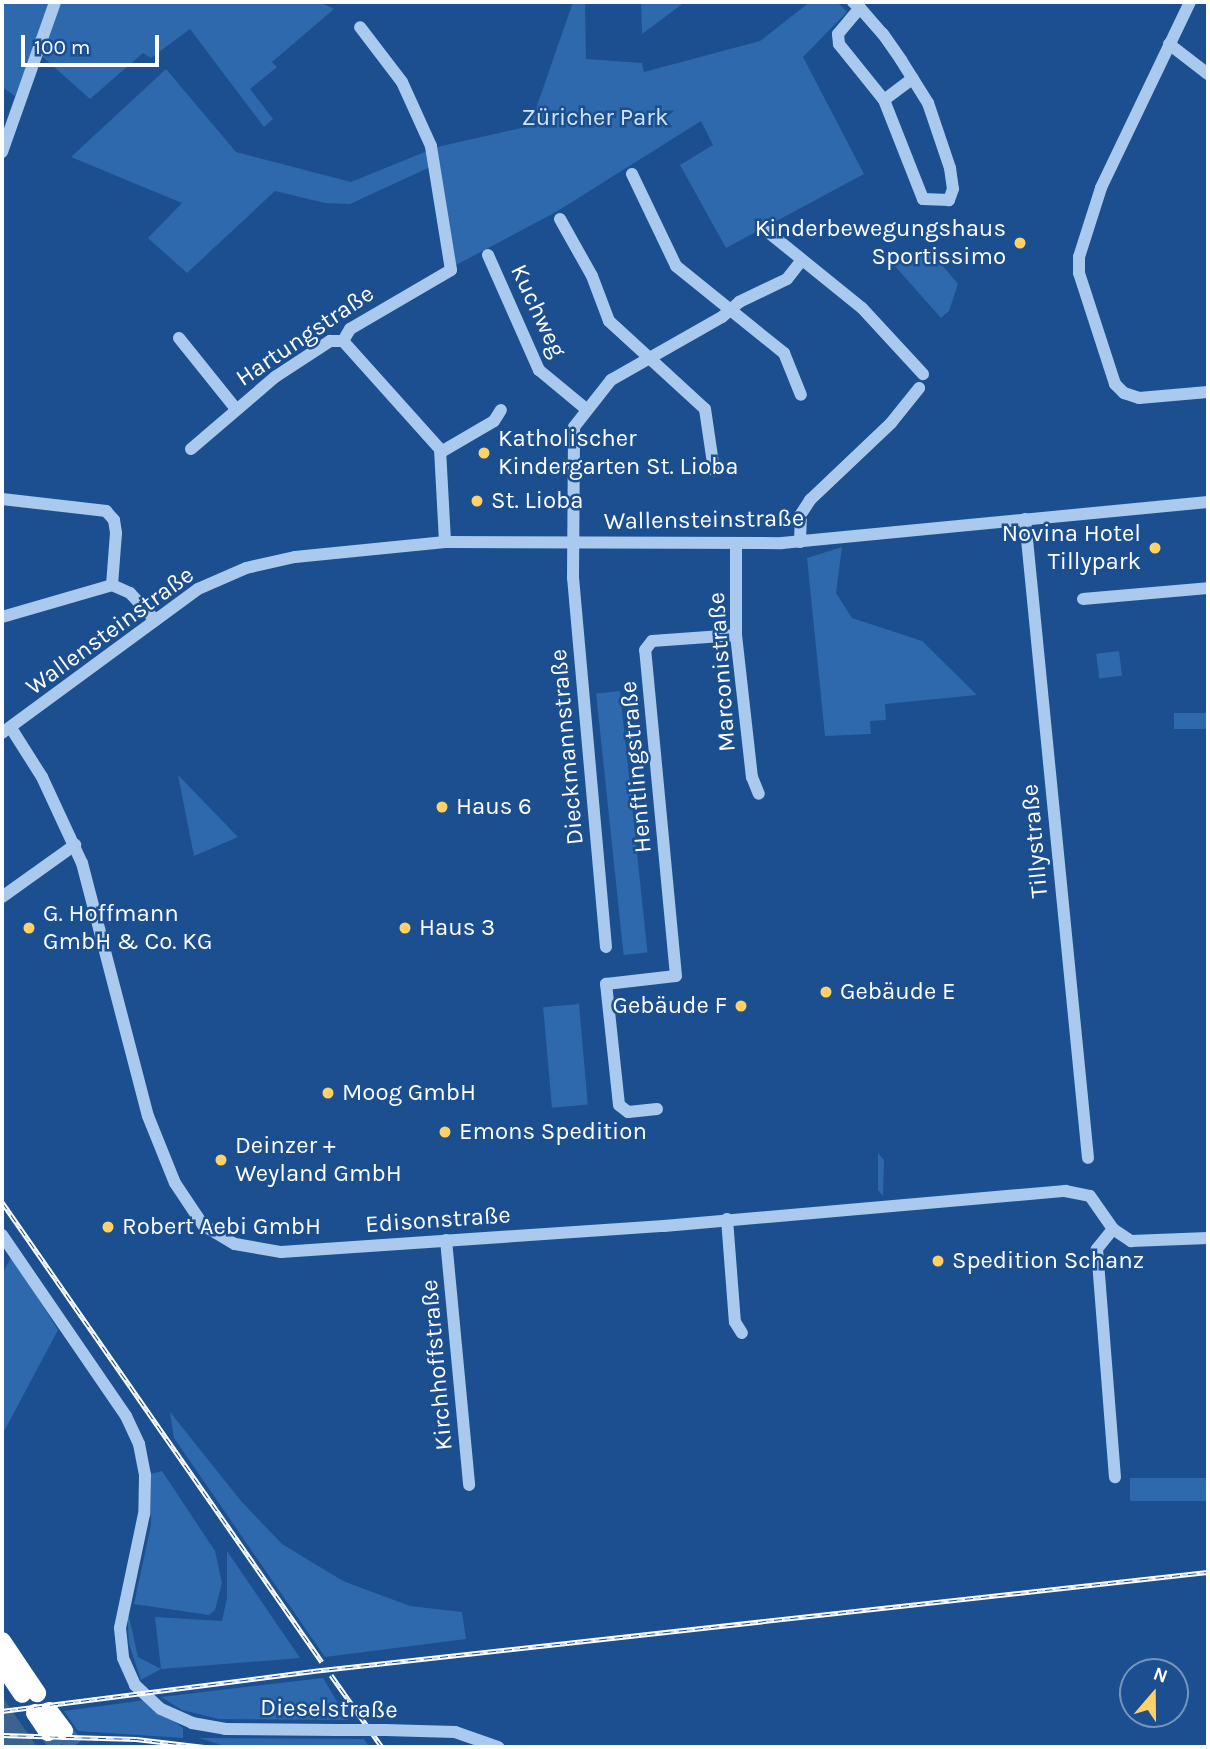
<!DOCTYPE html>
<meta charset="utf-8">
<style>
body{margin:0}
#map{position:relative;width:1210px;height:1749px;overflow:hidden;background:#1b4f8f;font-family:Karla,sans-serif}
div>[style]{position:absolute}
.green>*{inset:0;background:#2e69ad;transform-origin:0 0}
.water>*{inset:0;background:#3c6290}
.highway-tunnel>*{height:18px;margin-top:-9px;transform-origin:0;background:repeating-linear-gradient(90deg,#3d69a0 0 18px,transparent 0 27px)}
.minor>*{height:12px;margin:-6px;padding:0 6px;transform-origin:6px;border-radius:6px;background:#a9c9ee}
.highway>*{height:18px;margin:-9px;padding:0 9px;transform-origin:9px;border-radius:9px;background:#fff}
.rail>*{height:5px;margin-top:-2.5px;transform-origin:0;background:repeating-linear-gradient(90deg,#1b4f8f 0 8px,#fff 0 16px);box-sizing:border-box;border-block:2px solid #fff}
.minor-bridge>*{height:12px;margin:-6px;padding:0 6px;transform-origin:6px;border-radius:6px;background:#a9c9ee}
.dots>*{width:19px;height:19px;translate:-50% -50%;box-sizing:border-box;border:4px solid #1b4f8f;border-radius:50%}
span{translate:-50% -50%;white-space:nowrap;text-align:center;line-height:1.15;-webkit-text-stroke:5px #1b4f8f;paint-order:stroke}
.park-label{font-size:24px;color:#cfe3fa}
.poi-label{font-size:24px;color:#fff}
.right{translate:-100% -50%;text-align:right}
.left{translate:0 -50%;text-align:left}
.street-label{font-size:24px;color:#fff}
.frame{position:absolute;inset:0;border:4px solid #fff;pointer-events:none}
.north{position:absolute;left:1119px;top:1658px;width:70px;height:70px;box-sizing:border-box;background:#1b4f8f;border:2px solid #7695bc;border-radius:50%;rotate:20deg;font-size:19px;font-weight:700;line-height:28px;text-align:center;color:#fff}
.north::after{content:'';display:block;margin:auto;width:24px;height:32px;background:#ffd166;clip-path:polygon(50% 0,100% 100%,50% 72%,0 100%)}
.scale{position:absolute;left:21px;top:35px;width:138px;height:32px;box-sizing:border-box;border:4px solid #fff;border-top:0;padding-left:9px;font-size:21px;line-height:24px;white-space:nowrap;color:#fff;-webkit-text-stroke:5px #1b4f8f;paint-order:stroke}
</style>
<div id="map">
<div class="green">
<i style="clip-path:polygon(2px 2px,319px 2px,334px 9px,272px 62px,277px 67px,250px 89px,273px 119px,264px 127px,190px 29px,151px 58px,143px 53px,90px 99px,34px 49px,15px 96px,2px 87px)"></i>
<i style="clip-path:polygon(573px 2px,585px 2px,586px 59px,642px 63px,644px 72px,760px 41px,810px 2px,837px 2px,847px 12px,803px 57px,864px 174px,726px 248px,680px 165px,713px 145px,701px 121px,556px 212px,456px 265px,439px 163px,350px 204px,325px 203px,275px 191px,187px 273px,148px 238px,182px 203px,71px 157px,166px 69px,236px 152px,351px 182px,437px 147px,530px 126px)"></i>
<i style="clip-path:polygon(641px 2px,685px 2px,642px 34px)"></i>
<i style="clip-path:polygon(931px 252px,958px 284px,949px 311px,941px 318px,894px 265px,910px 254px)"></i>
<i style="clip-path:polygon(842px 547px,836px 593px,852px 618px,922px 641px,977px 695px,885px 704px,886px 720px,870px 721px,871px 734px,825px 736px,807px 558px)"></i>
<i style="left:1119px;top:651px;width:25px;height:23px;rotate:83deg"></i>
<i style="left:620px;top:691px;width:263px;height:24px;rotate:84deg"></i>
<i style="left:1208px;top:713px;width:16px;height:34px;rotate:90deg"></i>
<i style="clip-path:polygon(178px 775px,238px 837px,194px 856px)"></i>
<i style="left:579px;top:1004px;width:101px;height:36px;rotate:85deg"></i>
<i style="clip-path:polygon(878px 1153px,884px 1160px,883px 1196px,878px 1190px)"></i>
<i style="clip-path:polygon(12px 1256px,58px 1330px,2px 1435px,2px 1274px)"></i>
<i style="clip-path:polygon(170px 1412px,241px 1501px,282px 1544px,343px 1581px,410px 1606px,462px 1612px,466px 1639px,325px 1657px,174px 1438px)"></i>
<i style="clip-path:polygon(162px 1471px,215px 1551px,222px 1583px,215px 1610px,209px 1615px,134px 1604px,151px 1525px,151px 1474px)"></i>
<i style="left:1208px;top:1478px;width:23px;height:78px;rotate:90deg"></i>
<i style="clip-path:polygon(227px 1551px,300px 1658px,161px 1669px,141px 1680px,129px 1644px,127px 1608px,138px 1657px,161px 1669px,155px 1617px,222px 1621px,227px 1598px)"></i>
<i style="clip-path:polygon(323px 1678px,348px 1720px,219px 1719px,182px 1710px,161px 1697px)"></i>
<i style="clip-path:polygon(146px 1700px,183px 1728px,183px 1738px,78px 1731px,64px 1711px)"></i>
<i style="clip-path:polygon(199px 1738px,364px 1739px,369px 1747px,228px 1747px)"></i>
</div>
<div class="water">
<i style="clip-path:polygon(2px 1696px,37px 1747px,2px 1747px)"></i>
</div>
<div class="highway-tunnel">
<i style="left:64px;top:1731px;width:19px;rotate:55deg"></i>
<i style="left:48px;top:1732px;width:19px;rotate:54deg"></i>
</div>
<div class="minor">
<i style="left:853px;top:2px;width:9px;rotate:41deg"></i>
<i style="left:860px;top:8px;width:35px;rotate:49deg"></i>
<i style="left:883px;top:34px;width:32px;rotate:55deg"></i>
<i style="left:901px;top:60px;width:51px;rotate:57.9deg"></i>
<i style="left:928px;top:103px;width:69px;rotate:71.3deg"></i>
<i style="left:950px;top:168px;width:21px;rotate:82deg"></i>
<i style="left:953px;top:189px;width:12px;rotate:110deg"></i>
<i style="left:949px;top:200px;width:26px;rotate:-178deg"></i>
<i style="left:923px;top:199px;width:106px;rotate:-111.5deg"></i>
<i style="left:884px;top:100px;width:72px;rotate:-128.8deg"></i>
<i style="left:839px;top:44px;width:10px;rotate:-96deg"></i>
<i style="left:838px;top:34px;width:34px;rotate:-50deg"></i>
<i style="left:1190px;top:2px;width:206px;rotate:115.6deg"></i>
<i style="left:1101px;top:188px;width:72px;rotate:107.7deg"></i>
<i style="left:1079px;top:257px;width:16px;rotate:90deg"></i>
<i style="left:1079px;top:273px;width:117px;rotate:72deg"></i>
<i style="left:1115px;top:384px;width:13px;rotate:45deg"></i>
<i style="left:1124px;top:393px;width:16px;rotate:18deg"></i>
<i style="left:1139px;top:398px;width:69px;rotate:-5deg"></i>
<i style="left:1169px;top:44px;width:49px;rotate:37.6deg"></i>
<i style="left:884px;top:100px;width:36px;rotate:-37deg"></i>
<i style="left:2px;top:152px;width:159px;rotate:-70.5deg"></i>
<i style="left:632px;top:174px;width:102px;rotate:64.4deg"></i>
<i style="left:676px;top:266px;width:139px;rotate:38.9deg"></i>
<i style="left:784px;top:353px;width:45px;rotate:68deg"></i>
<i style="left:560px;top:219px;width:65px;rotate:60.7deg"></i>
<i style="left:592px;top:276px;width:48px;rotate:69.3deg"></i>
<i style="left:609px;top:321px;width:130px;rotate:42.5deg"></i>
<i style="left:705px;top:409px;width:62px;rotate:81.6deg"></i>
<i style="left:768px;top:232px;width:121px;rotate:39deg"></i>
<i style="left:862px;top:308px;width:90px;rotate:47.3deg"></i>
<i style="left:488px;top:255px;width:126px;rotate:66.1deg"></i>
<i style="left:539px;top:370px;width:61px;rotate:39.7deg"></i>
<i style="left:179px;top:338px;width:91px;rotate:51.2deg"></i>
<i style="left:343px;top:341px;width:14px;rotate:-60deg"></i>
<i style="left:350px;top:329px;width:117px;rotate:-30.3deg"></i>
<i style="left:451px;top:270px;width:126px;rotate:-99.2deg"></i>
<i style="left:431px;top:146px;width:70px;rotate:-114.4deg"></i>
<i style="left:402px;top:82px;width:69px;rotate:-127.4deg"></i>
<i style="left:343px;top:341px;width:145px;rotate:48.1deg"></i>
<i style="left:440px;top:449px;width:93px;rotate:86.9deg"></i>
<i style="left:191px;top:449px;width:111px;rotate:-40.6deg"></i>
<i style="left:275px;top:377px;width:66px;rotate:-33.2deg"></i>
<i style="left:330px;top:341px;width:13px"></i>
<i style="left:441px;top:452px;width:61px;rotate:-30.3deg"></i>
<i style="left:494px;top:421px;width:13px;rotate:-58deg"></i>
<i style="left:2px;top:499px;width:105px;rotate:6.6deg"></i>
<i style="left:106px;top:511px;width:12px;rotate:48deg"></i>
<i style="left:114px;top:520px;width:13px;rotate:81deg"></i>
<i style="left:116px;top:533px;width:52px;rotate:94.4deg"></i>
<i style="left:1025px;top:519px;width:642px;rotate:84.37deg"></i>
<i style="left:800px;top:542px;width:28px;rotate:-88deg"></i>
<i style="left:801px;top:514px;width:17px;rotate:-57deg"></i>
<i style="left:810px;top:500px;width:112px;rotate:-43.5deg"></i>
<i style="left:891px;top:423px;width:45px;rotate:-51.3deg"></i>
<i style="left:736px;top:545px;width:90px;rotate:90deg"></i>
<i style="left:736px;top:635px;width:143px;rotate:83.6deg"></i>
<i style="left:752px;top:777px;width:18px;rotate:68deg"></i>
<i style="left:1083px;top:599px;width:125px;rotate:-5deg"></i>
<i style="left:2px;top:617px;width:115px;rotate:-16.2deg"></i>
<i style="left:112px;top:585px;width:20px;rotate:24deg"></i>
<i style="left:130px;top:593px;width:37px;rotate:47deg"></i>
<i style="left:11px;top:728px;width:58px;rotate:57.7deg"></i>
<i style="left:42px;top:777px;width:95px;rotate:65.1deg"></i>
<i style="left:82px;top:863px;width:261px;rotate:75.4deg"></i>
<i style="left:148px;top:1116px;width:72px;rotate:68.1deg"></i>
<i style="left:175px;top:1183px;width:50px;rotate:56.3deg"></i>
<i style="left:203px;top:1225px;width:37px;rotate:31deg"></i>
<i style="left:235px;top:1244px;width:47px;rotate:9.9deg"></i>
<i style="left:281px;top:1252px;width:384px;rotate:-3.9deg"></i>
<i style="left:664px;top:1226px;width:403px;rotate:-5deg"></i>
<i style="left:1065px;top:1191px;width:25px;rotate:11deg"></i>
<i style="left:1090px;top:1196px;width:40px;rotate:55.1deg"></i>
<i style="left:1113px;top:1229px;width:22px;rotate:34deg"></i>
<i style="left:1131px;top:1241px;width:77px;rotate:-2.2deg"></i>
<i style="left:2px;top:733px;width:243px;rotate:-36.3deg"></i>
<i style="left:198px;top:589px;width:52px;rotate:-23.6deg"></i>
<i style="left:246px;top:568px;width:50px;rotate:-12.7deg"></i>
<i style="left:295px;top:557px;width:151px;rotate:-5.7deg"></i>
<i style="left:445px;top:542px;width:337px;rotate:0.2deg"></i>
<i style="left:782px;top:543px;width:428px;rotate:-5.5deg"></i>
<i style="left:2px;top:897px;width:90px;rotate:-35.5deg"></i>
<i style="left:606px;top:947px;width:370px;rotate:-95.1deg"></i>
<i style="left:573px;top:578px;width:151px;rotate:-89.6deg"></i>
<i style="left:574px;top:427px;width:60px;rotate:-51.8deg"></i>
<i style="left:611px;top:380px;width:128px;rotate:-29.6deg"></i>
<i style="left:722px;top:317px;width:23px;rotate:-41deg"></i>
<i style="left:739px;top:302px;width:53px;rotate:-25.6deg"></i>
<i style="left:787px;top:279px;width:24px;rotate:-52deg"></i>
<i style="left:657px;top:1109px;width:29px;rotate:174deg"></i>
<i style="left:628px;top:1112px;width:11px;rotate:-142deg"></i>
<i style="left:619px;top:1105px;width:122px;rotate:-96.1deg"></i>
<i style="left:606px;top:984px;width:70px;rotate:-6.5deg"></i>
<i style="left:676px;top:976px;width:327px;rotate:-95.4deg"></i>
<i style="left:645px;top:650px;width:11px;rotate:-52deg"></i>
<i style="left:652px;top:641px;width:84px;rotate:-4.1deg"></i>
<i style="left:727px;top:1219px;width:103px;rotate:85.6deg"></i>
<i style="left:735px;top:1322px;width:13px;rotate:58deg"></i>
<i style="left:1113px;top:1229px;width:26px;rotate:129deg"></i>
<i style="left:1097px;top:1249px;width:229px;rotate:85.5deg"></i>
<i style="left:2px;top:1235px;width:219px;rotate:55.6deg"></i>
<i style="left:126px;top:1416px;width:31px;rotate:65deg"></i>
<i style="left:139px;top:1444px;width:32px;rotate:79deg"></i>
<i style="left:145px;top:1475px;width:39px;rotate:91deg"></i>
<i style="left:144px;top:1514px;width:116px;rotate:101.9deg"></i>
<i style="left:120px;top:1628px;width:30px;rotate:84deg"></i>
<i style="left:123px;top:1658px;width:30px;rotate:66deg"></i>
<i style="left:135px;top:1685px;width:35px;rotate:43deg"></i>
<i style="left:161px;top:1709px;width:34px;rotate:24deg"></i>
<i style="left:192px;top:1723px;width:34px;rotate:10deg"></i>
<i style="left:225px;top:1729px;width:113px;rotate:0.5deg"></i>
<i style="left:446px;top:1240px;width:246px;rotate:84.6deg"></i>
<i style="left:385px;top:1730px;width:70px;rotate:1.6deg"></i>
<i style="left:455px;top:1732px;width:46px;rotate:19.2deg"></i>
</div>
<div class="highway">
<i style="left:2px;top:1641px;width:63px;rotate:56.1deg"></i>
<i style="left:2px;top:1664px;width:36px;rotate:56deg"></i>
<i style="left:49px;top:1711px;width:25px;rotate:53deg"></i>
<i style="left:35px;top:1713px;width:23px;rotate:56deg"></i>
</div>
<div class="rail">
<i style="left:2px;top:1202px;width:560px;rotate:55.18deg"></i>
<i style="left:331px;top:1675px;width:88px;rotate:54.7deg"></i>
<i style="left:2px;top:1711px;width:314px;rotate:-7.3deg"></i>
<i style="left:313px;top:1671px;width:900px;rotate:-6.31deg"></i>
<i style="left:2px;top:1735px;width:134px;rotate:1.7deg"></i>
<i style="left:136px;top:1739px;width:69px;rotate:6.6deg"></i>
</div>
<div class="minor-bridge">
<i style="left:338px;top:1730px;width:47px"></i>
</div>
<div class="dots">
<i style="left:1020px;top:243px;background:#ffd166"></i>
<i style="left:484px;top:453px;background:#ffd166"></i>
<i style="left:477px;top:501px;background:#ffd166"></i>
<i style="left:1155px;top:548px;background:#ffd166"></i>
<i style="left:442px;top:807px;background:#ffd166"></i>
<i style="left:29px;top:928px;background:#ffd166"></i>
<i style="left:405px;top:928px;background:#ffd166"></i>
<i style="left:826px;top:992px;background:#ffd166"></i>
<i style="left:741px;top:1006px;background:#ffd166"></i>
<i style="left:328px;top:1093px;background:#ffd166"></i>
<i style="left:445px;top:1132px;background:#ffd166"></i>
<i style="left:221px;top:1160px;background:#ffd166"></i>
<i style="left:108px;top:1227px;background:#ffd166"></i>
<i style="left:938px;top:1261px;background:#ffd166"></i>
</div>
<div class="park-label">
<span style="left:595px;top:118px">Züricher Park</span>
</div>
<div class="poi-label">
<span class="right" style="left:1006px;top:243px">Kinderbewegungshaus<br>Sportissimo</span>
<span class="left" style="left:498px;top:453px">Katholischer<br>Kindergarten St. Lioba</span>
<span class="left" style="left:491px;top:501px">St. Lioba</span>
<span class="right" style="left:1141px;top:548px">Novina Hotel<br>Tillypark</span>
<span class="left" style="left:456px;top:807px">Haus 6</span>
<span class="left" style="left:43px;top:928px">G. Hoffmann<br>GmbH &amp; Co. KG</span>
<span class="left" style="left:419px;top:928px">Haus 3</span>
<span class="left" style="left:840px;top:992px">Gebäude E</span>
<span class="right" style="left:727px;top:1006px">Gebäude F</span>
<span class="left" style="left:342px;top:1093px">Moog GmbH</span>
<span class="left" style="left:459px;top:1132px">Emons Spedition</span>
<span class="left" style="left:235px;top:1160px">Deinzer +<br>Weyland GmbH</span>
<span class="left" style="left:122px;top:1227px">Robert Aebi GmbH</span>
<span class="left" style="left:952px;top:1261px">Spedition Schanz</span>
</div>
<div class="street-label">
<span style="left:538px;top:311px;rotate:65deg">Kuchweg</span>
<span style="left:305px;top:336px;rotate:-34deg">Hartungstraße</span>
<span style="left:704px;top:520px;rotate:-1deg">Wallensteinstraße</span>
<span style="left:110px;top:631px;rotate:-36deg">Wallensteinstraße</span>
<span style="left:722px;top:672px;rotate:-94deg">Marconistraße</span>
<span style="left:567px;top:747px;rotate:-95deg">Dieckmannstraße</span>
<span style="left:636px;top:767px;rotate:-95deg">Henftlingstraße</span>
<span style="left:1035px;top:841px;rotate:-95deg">Tillystraße</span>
<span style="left:438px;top:1220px;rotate:-4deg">Edisonstraße</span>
<span style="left:437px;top:1365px;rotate:-95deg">Kirchhoffstraße</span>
<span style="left:329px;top:1709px;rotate:1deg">Dieselstraße</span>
</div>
<div class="frame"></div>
<div class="north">N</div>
<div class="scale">100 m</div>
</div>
